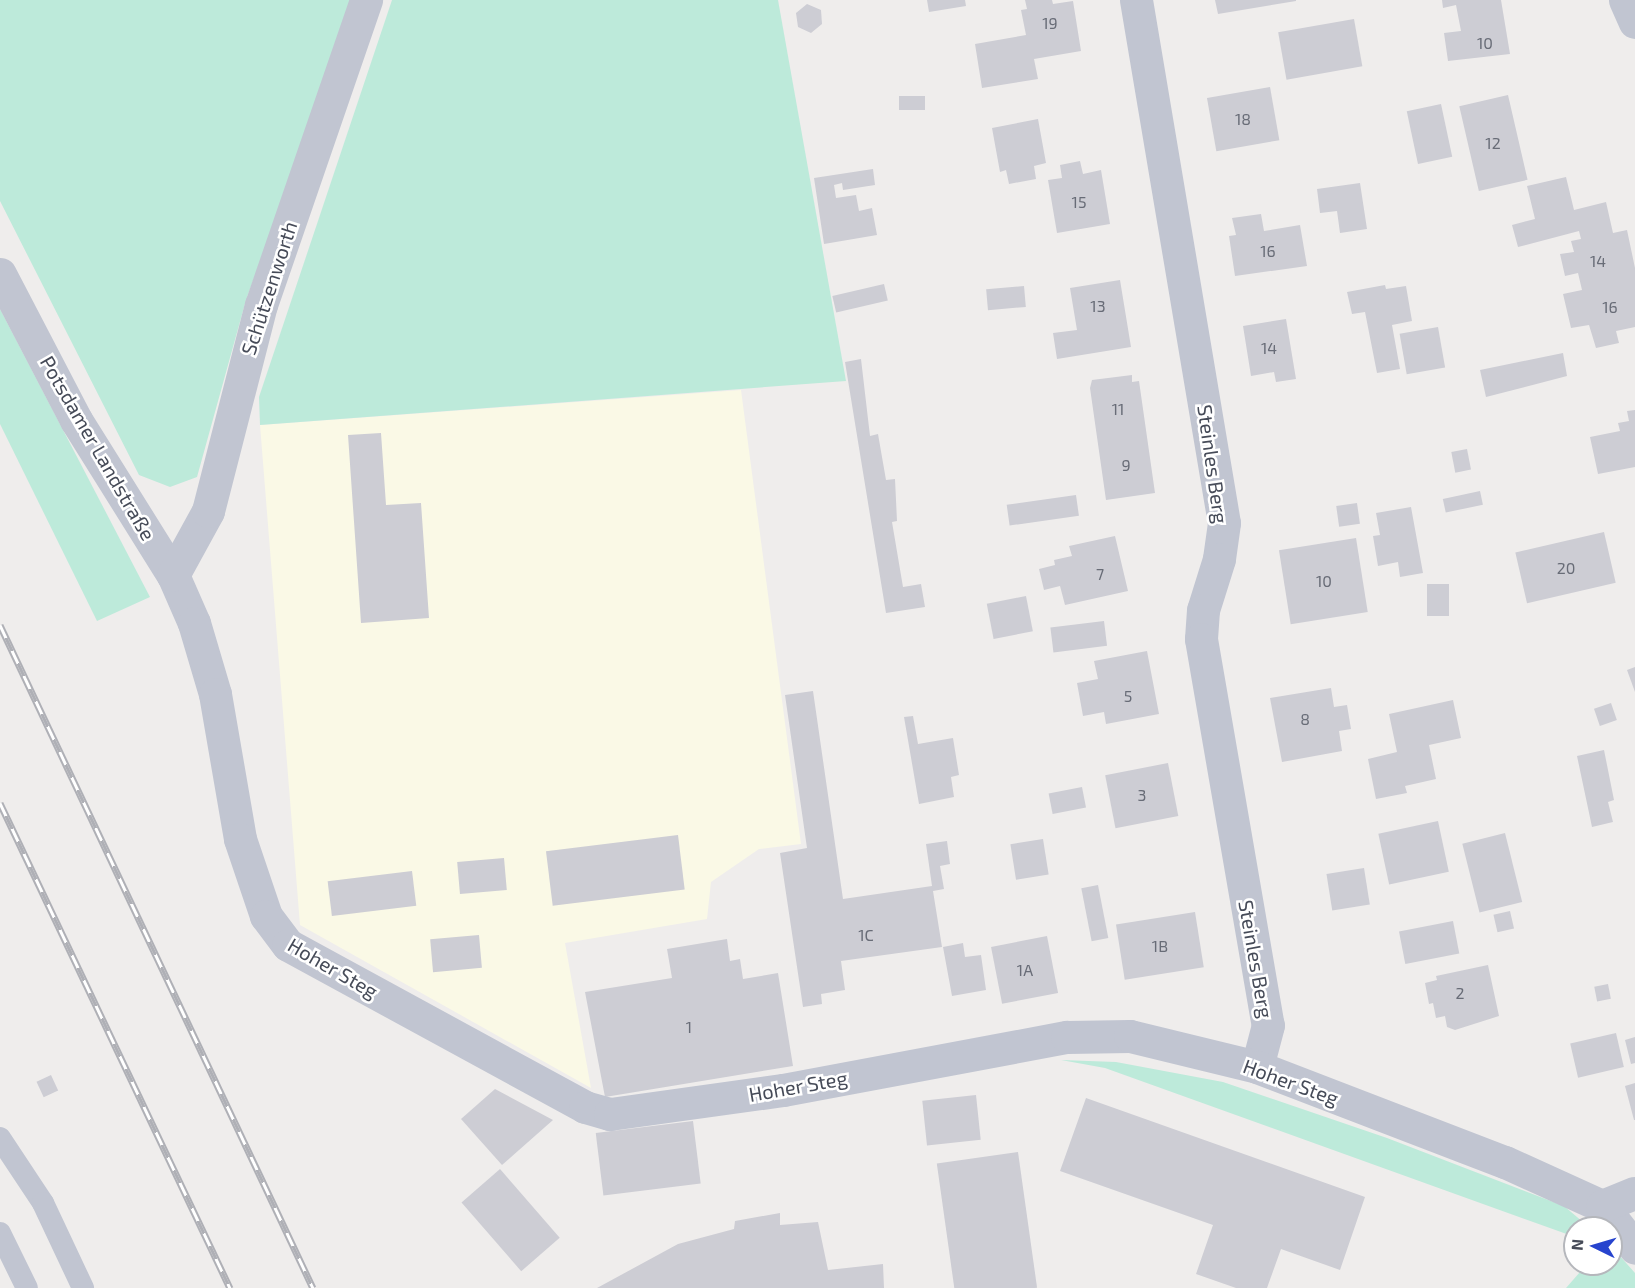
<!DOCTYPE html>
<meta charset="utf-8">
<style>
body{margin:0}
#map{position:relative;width:1635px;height:1288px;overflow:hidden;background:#efedec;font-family:"Exo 2",sans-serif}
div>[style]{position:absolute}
.commercial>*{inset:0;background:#faf9e6}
.green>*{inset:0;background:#bdeada}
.building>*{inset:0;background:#cdcdd4;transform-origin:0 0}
.lane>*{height:22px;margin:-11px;padding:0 11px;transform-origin:11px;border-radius:11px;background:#c1c5d1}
.street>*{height:33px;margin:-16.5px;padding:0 16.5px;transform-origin:16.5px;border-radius:16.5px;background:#c1c5d1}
.rail>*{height:7px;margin-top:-3.5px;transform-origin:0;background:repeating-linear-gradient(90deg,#fff 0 14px,#afb0b6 0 28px);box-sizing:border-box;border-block:2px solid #afb0b6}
span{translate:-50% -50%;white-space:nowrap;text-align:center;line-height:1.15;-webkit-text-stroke:5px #fff;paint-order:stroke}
.number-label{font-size:16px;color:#686c77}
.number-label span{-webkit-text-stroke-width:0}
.street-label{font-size:20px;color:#464b58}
.north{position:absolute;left:1563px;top:1216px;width:60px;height:60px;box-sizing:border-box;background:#fff;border:2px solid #b5b7bc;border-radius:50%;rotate:275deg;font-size:16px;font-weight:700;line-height:24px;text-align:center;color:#464b58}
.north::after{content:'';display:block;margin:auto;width:21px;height:27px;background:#2744ce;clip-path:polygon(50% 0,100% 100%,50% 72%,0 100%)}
</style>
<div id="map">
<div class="commercial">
<i style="clip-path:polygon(741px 390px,801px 844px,759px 849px,711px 882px,707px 919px,565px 943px,591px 1088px,300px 925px,260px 425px)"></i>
</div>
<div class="green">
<i style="clip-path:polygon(0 0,355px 0,246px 300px,197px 477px,170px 487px,139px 475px,0 201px)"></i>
<i style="clip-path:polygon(392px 0,778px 0,846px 381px,260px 425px,259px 397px)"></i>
<i style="clip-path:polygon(0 309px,150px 597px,97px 621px,0 424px)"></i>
<i style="clip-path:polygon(1061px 1060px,1116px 1062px,1223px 1082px,1387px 1138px,1564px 1206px,1590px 1228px,1575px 1228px,1575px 1237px,1105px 1068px)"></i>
<i style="clip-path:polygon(1611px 1246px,1635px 1273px,1635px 1288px,1566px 1288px,1587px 1264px,1611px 1264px)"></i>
</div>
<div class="building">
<i style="clip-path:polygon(927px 0,965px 0,966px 6px,929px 12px)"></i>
<i style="clip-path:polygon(1025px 0,1052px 0,1053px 4px,1073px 1px,1081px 51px,1034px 59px,1038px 79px,982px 88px,975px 44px,1026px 35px,1021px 10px,1027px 9px)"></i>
<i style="clip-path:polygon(1215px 0,1296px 0,1296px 1px,1218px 14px)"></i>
<i style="clip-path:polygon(1442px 0,1501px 0,1510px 54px,1448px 61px,1444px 33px,1461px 31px,1456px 5px,1443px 8px)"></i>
<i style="clip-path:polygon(807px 4px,821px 10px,822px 24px,811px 33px,798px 27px,796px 13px)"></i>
<i style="left:1354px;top:19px;width:48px;height:77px;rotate:80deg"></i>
<i style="left:1270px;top:87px;width:54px;height:64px;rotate:80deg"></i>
<i style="left:1508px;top:95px;width:87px;height:50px;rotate:77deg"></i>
<i style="left:925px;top:96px;width:14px;height:26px;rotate:90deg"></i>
<i style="left:1441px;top:104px;width:54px;height:35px;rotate:78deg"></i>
<i style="clip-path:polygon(1038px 119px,1046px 163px,1034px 166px,1036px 179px,1009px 184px,1006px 170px,1000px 172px,992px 128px)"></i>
<i style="clip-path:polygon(1080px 161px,1083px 174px,1101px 170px,1110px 224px,1057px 233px,1048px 180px,1062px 178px,1060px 165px)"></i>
<i style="clip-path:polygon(873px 169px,875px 185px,843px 190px,842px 183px,834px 185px,836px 198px,856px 195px,859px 211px,872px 208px,877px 235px,824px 244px,814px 178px)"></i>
<i style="clip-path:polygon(1566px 177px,1574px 210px,1606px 202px,1613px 233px,1627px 230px,1635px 268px,1635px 327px,1616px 331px,1619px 343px,1596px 348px,1589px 325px,1571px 328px,1563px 294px,1582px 290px,1578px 273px,1565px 276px,1560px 254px,1574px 252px,1571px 241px,1581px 239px,1579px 231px,1518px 247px,1512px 225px,1535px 219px,1527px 186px)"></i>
<i style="clip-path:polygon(1360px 183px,1367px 229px,1340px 233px,1337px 211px,1320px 213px,1317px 189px)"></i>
<i style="clip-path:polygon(1261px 214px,1264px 231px,1300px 225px,1307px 266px,1235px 276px,1229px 236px,1236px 235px,1232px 218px)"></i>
<i style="clip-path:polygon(1120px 280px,1131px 347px,1057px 359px,1053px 333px,1077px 330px,1070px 288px)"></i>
<i style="left:884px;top:284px;width:17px;height:53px;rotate:77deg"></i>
<i style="clip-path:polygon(1385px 285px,1386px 289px,1406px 286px,1412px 321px,1392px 325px,1400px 369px,1377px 373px,1365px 312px,1352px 314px,1347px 292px)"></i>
<i style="left:1024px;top:286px;width:21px;height:38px;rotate:85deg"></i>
<i style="clip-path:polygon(1286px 319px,1296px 379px,1276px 382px,1274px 372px,1251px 376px,1243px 326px)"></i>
<i style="left:1438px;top:327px;width:41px;height:39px;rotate:80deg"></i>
<i style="clip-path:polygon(1563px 353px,1567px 376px,1486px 397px,1480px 370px)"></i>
<i style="clip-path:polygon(861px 359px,870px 436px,878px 434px,886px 480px,895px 479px,897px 521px,892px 522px,903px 587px,921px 584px,925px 607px,886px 613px,845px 362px)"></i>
<i style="clip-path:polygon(1132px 375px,1132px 382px,1139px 381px,1155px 493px,1106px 500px,1090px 388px,1092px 380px)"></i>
<i style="clip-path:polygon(1635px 410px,1635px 467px,1598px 474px,1590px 437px,1620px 431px,1618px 423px,1629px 421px,1627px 411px)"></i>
<i style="clip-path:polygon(381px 433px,386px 505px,421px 503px,429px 618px,361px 623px,348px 435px)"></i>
<i style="left:1467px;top:449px;width:21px;height:16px;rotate:79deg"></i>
<i style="left:1480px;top:491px;width:14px;height:38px;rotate:78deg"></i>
<i style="left:1076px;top:495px;width:21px;height:70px;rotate:82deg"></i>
<i style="left:1357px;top:503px;width:21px;height:21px;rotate:82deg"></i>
<i style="clip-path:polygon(1411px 507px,1423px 573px,1400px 577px,1398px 562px,1378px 566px,1373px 536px,1380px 535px,1376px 513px)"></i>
<i style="left:1604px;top:532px;width:52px;height:91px;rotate:77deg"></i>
<i style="clip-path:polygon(1115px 536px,1128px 591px,1065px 605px,1060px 586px,1044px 590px,1039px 569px,1055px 565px,1054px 560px,1072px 556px,1069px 546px)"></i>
<i style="left:1356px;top:538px;width:75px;height:78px;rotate:81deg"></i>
<i style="left:1427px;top:584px;width:22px;height:32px"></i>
<i style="left:1026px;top:596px;width:36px;height:40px;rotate:79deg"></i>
<i style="left:1104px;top:621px;width:25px;height:54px;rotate:83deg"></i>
<i style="clip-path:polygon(1147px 651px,1159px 714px,1106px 724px,1104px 712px,1083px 716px,1077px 683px,1098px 679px,1094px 661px)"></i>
<i style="clip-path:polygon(1635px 667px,1635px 692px,1627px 670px)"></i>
<i style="clip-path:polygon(1331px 688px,1334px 707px,1347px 705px,1351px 729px,1339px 731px,1342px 751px,1282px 762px,1270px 698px)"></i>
<i style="clip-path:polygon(813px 691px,843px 899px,932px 886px,926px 844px,947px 841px,950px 864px,940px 866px,944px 889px,933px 891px,942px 947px,841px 961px,845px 990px,821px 994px,822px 1004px,803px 1007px,780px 853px,807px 848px,785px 695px)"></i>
<i style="clip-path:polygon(1453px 700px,1461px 738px,1429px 745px,1436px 779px,1405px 786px,1407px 793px,1376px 799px,1368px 759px,1397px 752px,1389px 714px)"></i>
<i style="left:1611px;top:703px;width:18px;height:18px;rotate:71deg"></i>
<i style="clip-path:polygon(913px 716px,918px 744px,953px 738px,959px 775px,951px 777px,954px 797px,919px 804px,904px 717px)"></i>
<i style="clip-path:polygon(1604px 750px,1614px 800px,1608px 802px,1613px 822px,1592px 827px,1577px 756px)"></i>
<i style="left:1168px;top:763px;width:54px;height:64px;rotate:79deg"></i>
<i style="left:1082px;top:787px;width:21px;height:34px;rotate:79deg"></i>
<i style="left:1438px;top:821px;width:52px;height:61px;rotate:78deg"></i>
<i style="left:1505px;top:833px;width:71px;height:44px;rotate:76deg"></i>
<i style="left:678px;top:835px;width:55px;height:133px;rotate:83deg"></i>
<i style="left:1043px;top:839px;width:36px;height:33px;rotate:81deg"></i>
<i style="left:504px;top:858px;width:32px;height:47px;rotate:85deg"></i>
<i style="left:1364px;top:868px;width:37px;height:38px;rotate:81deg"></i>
<i style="left:412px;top:871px;width:35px;height:85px;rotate:83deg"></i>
<i style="left:1098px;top:885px;width:54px;height:17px;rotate:79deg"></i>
<i style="left:1510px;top:911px;width:18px;height:17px;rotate:77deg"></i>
<i style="left:1195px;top:912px;width:56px;height:80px;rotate:81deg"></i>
<i style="left:1453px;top:921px;width:33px;height:55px;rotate:79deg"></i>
<i style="left:479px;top:935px;width:33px;height:49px;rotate:85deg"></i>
<i style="left:1047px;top:936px;width:58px;height:57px;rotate:79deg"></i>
<i style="clip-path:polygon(727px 939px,730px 961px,740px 959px,743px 979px,778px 973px,793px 1066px,605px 1097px,585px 992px,672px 978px,667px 949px)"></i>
<i style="clip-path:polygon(963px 943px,965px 957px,981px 955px,986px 990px,952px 996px,943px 947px)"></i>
<i style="clip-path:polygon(1488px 965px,1499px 1016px,1455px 1030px,1447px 1027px,1445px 1016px,1436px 1018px,1433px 1003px,1429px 1004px,1425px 983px,1437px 980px,1436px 976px)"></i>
<i style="left:1608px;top:984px;width:15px;height:14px;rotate:79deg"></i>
<i style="left:1616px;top:1033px;width:35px;height:47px;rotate:77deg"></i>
<i style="clip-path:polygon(1635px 1037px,1635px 1063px,1631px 1064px,1625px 1040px)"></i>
<i style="left:51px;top:1075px;width:17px;height:16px;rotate:65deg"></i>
<i style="clip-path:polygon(1635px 1083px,1635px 1120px,1634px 1120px,1625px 1086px)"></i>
<i style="clip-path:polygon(495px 1089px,553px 1120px,502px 1165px,461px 1119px)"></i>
<i style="left:976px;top:1095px;width:45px;height:54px;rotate:84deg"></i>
<i style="clip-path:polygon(1086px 1098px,1365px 1197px,1340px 1270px,1281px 1249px,1267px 1288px,1236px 1288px,1196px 1274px,1213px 1225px,1060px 1171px)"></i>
<i style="left:693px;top:1121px;width:63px;height:98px;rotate:83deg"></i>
<i style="left:1018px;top:1152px;width:137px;height:82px;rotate:82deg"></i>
<i style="left:500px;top:1169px;width:91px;height:51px;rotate:49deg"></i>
<i style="clip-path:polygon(780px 1213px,780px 1225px,818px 1222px,828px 1270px,883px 1264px,884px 1288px,597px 1288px,678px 1244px,734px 1229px,735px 1221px)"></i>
</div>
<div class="lane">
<i style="left:0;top:1138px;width:78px;rotate:56.5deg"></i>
<i style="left:43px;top:1203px;width:94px;rotate:64.8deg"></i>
<i style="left:0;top:1233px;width:61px;rotate:63.9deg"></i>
</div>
<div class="street">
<i style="left:1136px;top:0;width:530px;rotate:80.45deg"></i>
<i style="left:1224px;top:523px;width:36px;rotate:98deg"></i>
<i style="left:1219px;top:559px;width:53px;rotate:107.4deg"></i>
<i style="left:1203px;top:610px;width:29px;rotate:94deg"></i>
<i style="left:1201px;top:639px;width:392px;rotate:80.2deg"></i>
<i style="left:1268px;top:1025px;width:43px;rotate:104.7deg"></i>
<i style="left:1625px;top:0;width:24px;rotate:66deg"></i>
<i style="left:0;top:274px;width:165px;rotate:62.5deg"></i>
<i style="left:76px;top:420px;width:183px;rotate:58deg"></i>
<i style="left:173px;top:575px;width:52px;rotate:66.4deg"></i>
<i style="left:194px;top:623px;width:74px;rotate:73.5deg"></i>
<i style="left:215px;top:694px;width:147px;rotate:80.2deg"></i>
<i style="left:240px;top:839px;width:81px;rotate:71.3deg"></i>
<i style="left:266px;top:916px;width:36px;rotate:53deg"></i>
<i style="left:288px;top:945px;width:338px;rotate:28.6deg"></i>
<i style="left:585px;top:1107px;width:26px;rotate:16deg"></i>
<i style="left:610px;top:1114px;width:175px;rotate:-7.9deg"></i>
<i style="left:783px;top:1090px;width:289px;rotate:-10.6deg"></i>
<i style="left:1067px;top:1037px;width:63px;rotate:-0.9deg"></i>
<i style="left:1130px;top:1036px;width:131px;rotate:13.7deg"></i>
<i style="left:1257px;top:1067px;width:266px;rotate:21deg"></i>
<i style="left:1505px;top:1162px;width:107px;rotate:24.4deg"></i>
<i style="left:1602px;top:1206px;width:53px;rotate:51.8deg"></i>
<i style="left:173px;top:575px;width:73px;rotate:-61.3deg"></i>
<i style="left:208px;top:511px;width:213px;rotate:-75.6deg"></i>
<i style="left:261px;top:305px;width:323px;rotate:-71deg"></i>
<i style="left:1602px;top:1206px;width:35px;rotate:-22deg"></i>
</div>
<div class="rail">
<i style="left:0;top:625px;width:733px;rotate:64.73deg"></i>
<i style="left:0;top:803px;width:537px;rotate:64.63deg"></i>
</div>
<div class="number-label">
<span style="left:1050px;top:23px">19</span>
<span style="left:1485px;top:43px">10</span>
<span style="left:1243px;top:119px">18</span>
<span style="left:1493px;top:143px">12</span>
<span style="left:1079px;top:202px">15</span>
<span style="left:1268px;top:251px">16</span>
<span style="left:1598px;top:261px">14</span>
<span style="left:1098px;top:306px">13</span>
<span style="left:1610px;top:307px">16</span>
<span style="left:1269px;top:348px">14</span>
<span style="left:1118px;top:409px">11</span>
<span style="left:1126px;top:465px">9</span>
<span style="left:1566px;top:568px">20</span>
<span style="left:1100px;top:574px">7</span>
<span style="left:1324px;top:581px">10</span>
<span style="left:1128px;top:696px">5</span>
<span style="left:1305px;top:719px">8</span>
<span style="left:1142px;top:795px">3</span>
<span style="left:866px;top:935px">1C</span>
<span style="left:1160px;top:946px">1B</span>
<span style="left:1025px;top:970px">1A</span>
<span style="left:1460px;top:993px">2</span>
<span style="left:689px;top:1027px">1</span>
</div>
<div class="street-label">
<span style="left:269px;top:288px;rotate:-72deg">Schützenworth</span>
<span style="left:98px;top:448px;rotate:60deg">Potsdamer Landstraße</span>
<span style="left:1213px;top:464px;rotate:82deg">Steinles Berg</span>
<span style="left:1256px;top:959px;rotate:80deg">Steinles Berg</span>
<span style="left:333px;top:968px;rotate:30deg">Hoher Steg</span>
<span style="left:1291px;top:1082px;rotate:20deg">Hoher Steg</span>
<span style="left:798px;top:1086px;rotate:-10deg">Hoher Steg</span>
</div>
<div class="north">N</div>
</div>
